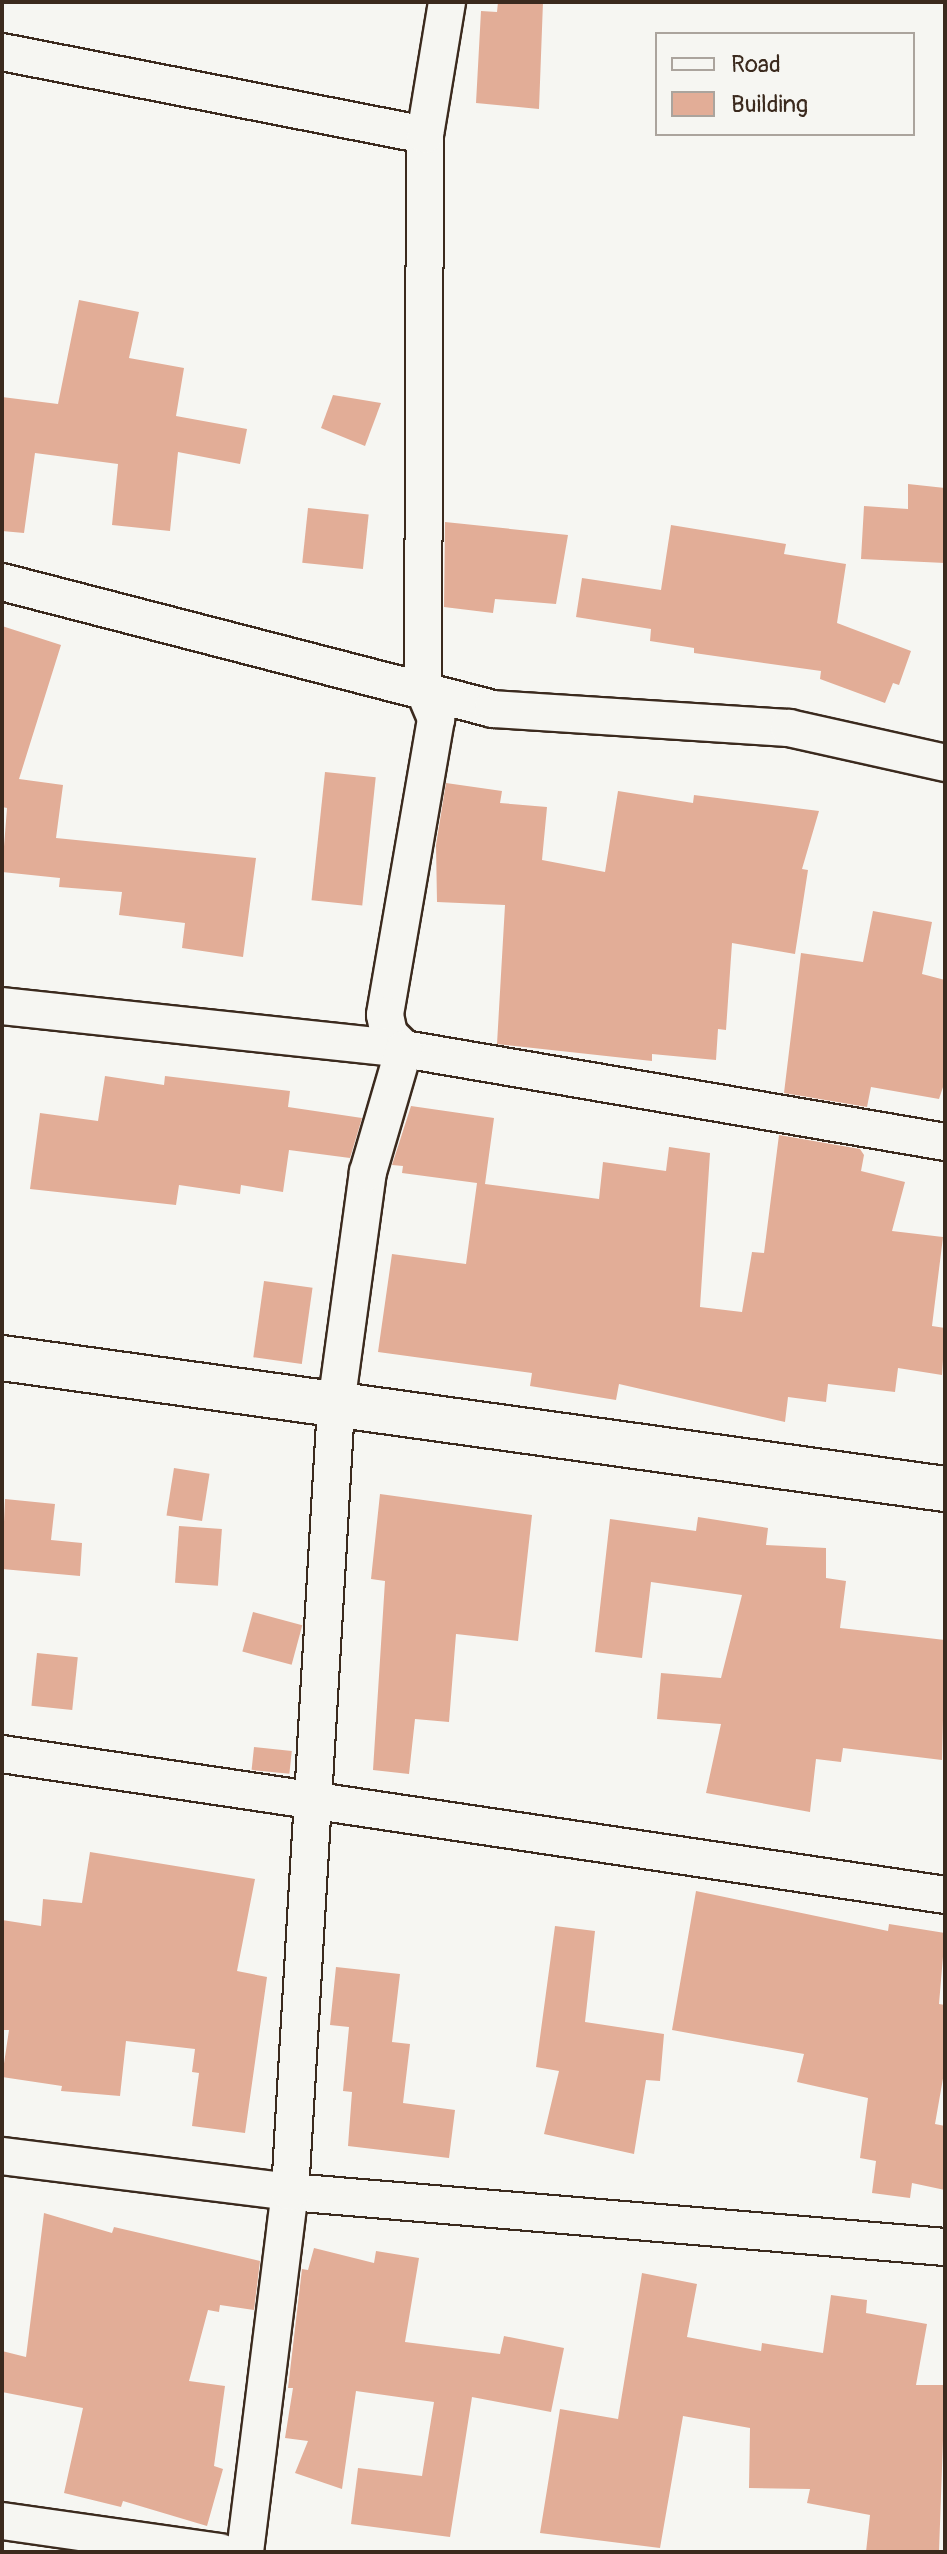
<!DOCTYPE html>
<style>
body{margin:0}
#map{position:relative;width:947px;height:2554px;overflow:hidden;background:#f6f6f2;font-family:Pangolin,sans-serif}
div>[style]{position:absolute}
.building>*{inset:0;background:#e2ad97;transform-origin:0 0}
.roads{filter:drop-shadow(2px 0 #3b2a1e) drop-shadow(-2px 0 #3b2a1e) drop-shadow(0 2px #3b2a1e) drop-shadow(0 -2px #3b2a1e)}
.street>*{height:36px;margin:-18px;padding:0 18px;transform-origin:18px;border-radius:18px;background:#f6f6f2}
.secondary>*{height:44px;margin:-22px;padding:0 22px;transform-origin:22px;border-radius:22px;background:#f6f6f2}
span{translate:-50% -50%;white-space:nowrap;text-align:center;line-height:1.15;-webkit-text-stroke:7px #f6f6f2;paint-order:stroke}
.frame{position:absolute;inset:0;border:4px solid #3b2a1e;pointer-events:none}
.legend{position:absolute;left:655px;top:32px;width:260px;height:104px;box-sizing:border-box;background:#f6f6f2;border:2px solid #aba49d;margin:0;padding:10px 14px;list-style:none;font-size:24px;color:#3b2a1e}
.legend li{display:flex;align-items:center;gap:16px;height:40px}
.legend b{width:40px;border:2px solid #aba49d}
</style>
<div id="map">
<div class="building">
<i style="clip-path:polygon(498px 2px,543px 2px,539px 109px,476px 103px,481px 11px,497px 12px)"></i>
<i style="clip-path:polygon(79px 300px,139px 312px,129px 358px,184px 368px,176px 416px,247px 429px,240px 464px,178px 452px,170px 531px,112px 525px,118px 464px,35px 453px,24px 533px,2px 531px,2px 397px,58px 404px)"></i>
<i style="clip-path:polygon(333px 395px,381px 403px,365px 446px,321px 428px)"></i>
<i style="clip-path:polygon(908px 484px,945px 488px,945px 563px,861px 559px,864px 506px,908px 509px)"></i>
<i style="left:308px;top:508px;width:61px;height:55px;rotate:6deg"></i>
<i style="clip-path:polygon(445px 522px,568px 535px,556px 604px,495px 599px,493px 613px,444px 607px)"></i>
<i style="clip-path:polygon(671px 525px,786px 544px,784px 554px,846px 564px,837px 623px,911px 651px,899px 685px,893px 683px,885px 703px,820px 679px,821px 671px,694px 653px,694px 648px,650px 641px,651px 629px,576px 617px,582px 578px,661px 590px)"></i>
<i style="clip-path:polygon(2px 626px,61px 645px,19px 779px,63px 785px,56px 838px,256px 858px,243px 957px,182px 948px,185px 923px,119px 915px,122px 892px,59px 887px,60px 878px,2px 872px,7px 808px,2px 807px)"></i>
<i style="left:325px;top:772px;width:51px;height:129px;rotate:6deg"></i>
<i style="clip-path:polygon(446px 783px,502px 791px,500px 803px,547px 807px,542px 860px,605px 872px,618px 791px,693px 803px,694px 795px,819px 811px,802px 869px,808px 870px,795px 954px,732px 943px,726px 1030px,718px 1029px,716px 1060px,652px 1054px,652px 1061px,497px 1044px,505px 905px,437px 902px,436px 845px)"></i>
<i style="clip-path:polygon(873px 911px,932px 922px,922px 974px,945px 980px,945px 1081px,939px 1099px,871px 1087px,867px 1107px,784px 1093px,801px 953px,863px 962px)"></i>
<i style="clip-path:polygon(105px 1076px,164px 1085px,165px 1076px,290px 1091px,288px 1107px,362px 1118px,350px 1158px,289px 1150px,283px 1192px,241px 1185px,240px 1194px,179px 1185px,176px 1205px,30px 1189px,40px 1113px,98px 1121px)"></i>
<i style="clip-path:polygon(411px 1106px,494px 1118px,485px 1184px,599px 1199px,603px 1162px,666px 1171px,669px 1147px,710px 1153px,700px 1307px,742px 1312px,752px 1252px,764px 1253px,779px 1135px,860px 1149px,864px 1155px,861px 1171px,905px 1182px,892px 1231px,943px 1237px,932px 1326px,945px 1328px,942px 1375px,898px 1368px,895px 1392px,828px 1384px,826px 1402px,788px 1397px,785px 1422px,619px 1384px,616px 1400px,530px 1386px,532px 1373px,378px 1352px,392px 1254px,466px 1264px,477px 1183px,402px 1173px,403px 1166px,392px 1165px)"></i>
<i style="left:264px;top:1281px;width:49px;height:77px;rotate:8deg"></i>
<i style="left:174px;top:1468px;width:36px;height:48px;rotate:9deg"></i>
<i style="clip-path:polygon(380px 1494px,532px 1515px,518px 1641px,456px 1634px,449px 1722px,415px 1719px,409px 1774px,373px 1770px,385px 1581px,371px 1579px)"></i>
<i style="clip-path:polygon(5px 1499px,55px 1504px,51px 1540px,82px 1543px,80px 1576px,2px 1569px)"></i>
<i style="clip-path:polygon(698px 1517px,768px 1528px,766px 1545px,826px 1548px,826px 1578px,846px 1581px,840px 1628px,945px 1640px,942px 1760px,843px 1748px,841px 1762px,816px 1759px,810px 1812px,706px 1793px,721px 1724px,657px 1719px,661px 1673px,721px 1678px,742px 1595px,651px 1582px,642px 1658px,595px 1652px,610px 1519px,696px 1531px)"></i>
<i style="left:179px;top:1526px;width:43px;height:57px;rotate:4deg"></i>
<i style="left:253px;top:1612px;width:51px;height:41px;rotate:15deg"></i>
<i style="left:37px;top:1653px;width:41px;height:53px;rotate:6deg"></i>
<i style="left:254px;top:1747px;width:38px;height:23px;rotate:6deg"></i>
<i style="clip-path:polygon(90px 1852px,255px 1879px,237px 1971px,267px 1977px,245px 2133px,192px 2126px,199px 2073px,192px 2072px,195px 2049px,126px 2041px,120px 2096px,61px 2091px,62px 2086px,2px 2077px,9px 2030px,2px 2030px,2px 1920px,41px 1926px,43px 1899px,82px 1903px)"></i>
<i style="clip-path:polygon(696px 1891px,888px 1931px,889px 1924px,945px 1933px,939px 2004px,945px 2005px,945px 2067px,935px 2124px,945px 2126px,945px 2190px,912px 2183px,910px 2198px,872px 2193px,876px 2161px,860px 2158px,868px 2098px,797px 2082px,804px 2054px,672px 2030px)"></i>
<i style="clip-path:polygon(555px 1926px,595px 1931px,585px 2022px,664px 2034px,660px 2081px,646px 2080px,634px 2154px,544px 2134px,559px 2071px,536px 2067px)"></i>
<i style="clip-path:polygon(336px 1967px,400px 1974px,392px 2042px,410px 2044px,403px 2103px,455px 2110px,449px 2158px,348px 2146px,352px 2092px,343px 2091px,349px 2027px,330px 2025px)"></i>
<i style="clip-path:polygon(44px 2213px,112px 2233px,114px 2227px,260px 2261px,254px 2310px,220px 2305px,219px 2312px,208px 2310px,189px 2381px,225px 2386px,214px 2466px,223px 2469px,207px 2526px,123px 2501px,121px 2507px,64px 2493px,83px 2408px,2px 2392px,2px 2351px,26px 2357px)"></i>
<i style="clip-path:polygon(314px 2248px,374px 2263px,376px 2251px,419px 2258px,405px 2342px,500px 2354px,504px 2336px,564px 2348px,551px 2412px,472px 2397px,450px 2537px,351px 2524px,358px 2468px,422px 2476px,434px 2402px,356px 2391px,342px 2489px,295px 2473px,308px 2441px,285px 2438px,293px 2388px,288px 2388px,302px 2269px,308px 2270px)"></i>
<i style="clip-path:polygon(642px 2273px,697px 2284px,687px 2337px,761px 2351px,762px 2343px,823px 2353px,831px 2295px,867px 2300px,866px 2313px,927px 2324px,916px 2385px,945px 2385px,939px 2552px,866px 2552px,870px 2515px,807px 2503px,810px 2489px,749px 2488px,750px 2428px,683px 2416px,660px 2548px,540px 2533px,560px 2409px,618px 2419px)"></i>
</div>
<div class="roads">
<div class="street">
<i style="left:2px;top:52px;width:431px;rotate:11.1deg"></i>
<i style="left:425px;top:135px;width:553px;rotate:90.21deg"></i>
<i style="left:423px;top:688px;width:34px;rotate:67deg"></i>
<i style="left:436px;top:719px;width:300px;rotate:99.8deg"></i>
<i style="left:385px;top:1015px;width:19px;rotate:78deg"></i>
<i style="left:389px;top:1034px;width:21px;rotate:45deg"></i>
<i style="left:425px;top:135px;width:135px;rotate:-80.6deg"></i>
<i style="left:2px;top:582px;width:507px;rotate:14.5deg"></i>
<i style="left:493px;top:709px;width:297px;rotate:3.7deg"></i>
<i style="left:789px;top:728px;width:160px;rotate:12.6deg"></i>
<i style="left:2px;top:1006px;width:404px;rotate:6.1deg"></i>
<i style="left:404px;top:1049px;width:549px;rotate:9.75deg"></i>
<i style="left:2px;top:1754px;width:953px;rotate:8.5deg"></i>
<i style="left:2px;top:2156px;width:290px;rotate:7.1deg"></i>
<i style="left:290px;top:2192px;width:657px;rotate:4.8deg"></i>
<i style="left:2px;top:2521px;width:220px;rotate:8.1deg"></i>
<i style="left:245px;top:2552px;width:363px;rotate:-82.9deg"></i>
<i style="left:290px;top:2192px;width:788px;rotate:-86.65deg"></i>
<i style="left:336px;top:1405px;width:235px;rotate:-82.2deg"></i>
<i style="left:368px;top:1172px;width:128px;rotate:-73.7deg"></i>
</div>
<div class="secondary">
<i style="left:2px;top:1358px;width:952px;rotate:7.91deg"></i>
</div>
</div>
<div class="frame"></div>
<ul class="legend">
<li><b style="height:10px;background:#f6f6f2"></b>Road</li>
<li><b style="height:22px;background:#e2ad97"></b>Building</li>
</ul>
</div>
